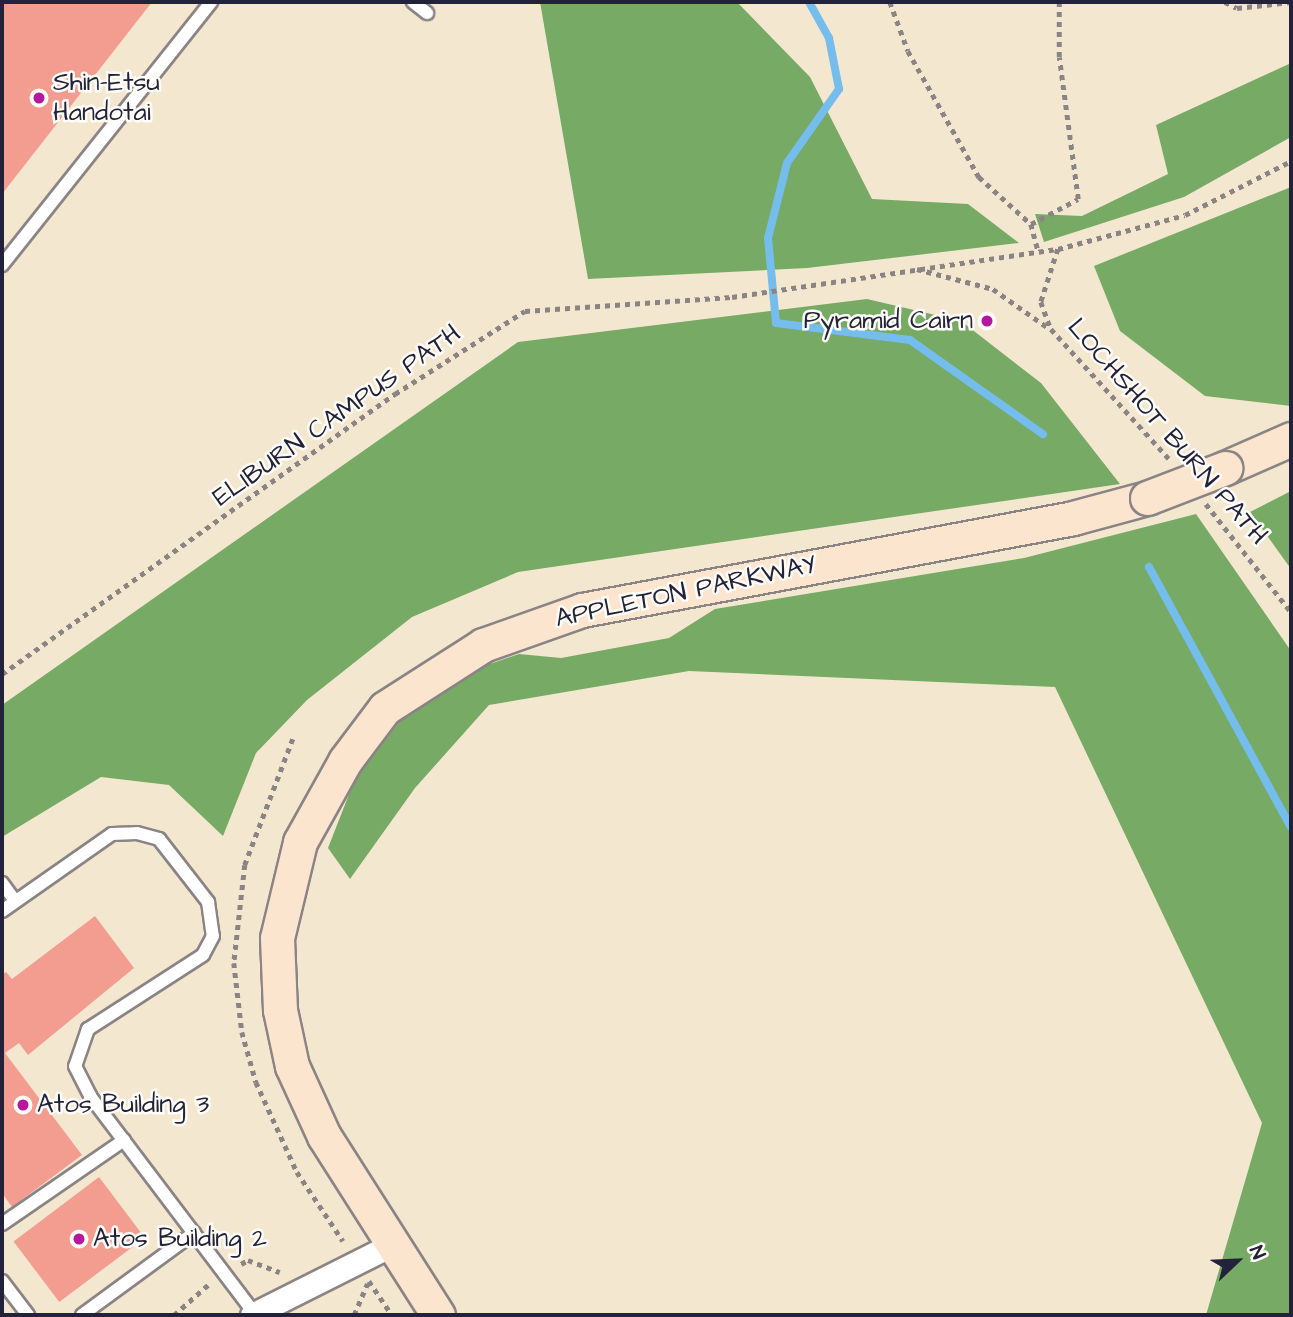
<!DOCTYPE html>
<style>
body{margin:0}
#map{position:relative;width:1293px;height:1317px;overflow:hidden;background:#f4e7cf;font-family:"Architects Daughter",sans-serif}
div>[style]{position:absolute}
.forest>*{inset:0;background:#77aa65}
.stream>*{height:8px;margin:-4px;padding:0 4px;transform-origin:4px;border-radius:4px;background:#74bded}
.building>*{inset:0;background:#f39c90;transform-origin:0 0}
.path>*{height:4.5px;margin-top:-2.25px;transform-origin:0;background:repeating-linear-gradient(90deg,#8b8485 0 5px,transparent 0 10px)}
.roads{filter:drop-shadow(2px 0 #8b8485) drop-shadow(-2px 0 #8b8485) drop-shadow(0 2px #8b8485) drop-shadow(0 -2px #8b8485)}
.lane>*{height:12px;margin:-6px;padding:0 6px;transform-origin:6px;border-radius:6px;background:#fff}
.street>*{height:23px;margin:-11.5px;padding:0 11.5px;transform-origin:11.5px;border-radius:11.5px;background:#fff}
.secondary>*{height:33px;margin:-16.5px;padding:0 16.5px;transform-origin:16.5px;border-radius:16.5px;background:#fbe5cf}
.bridges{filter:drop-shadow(2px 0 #8b8485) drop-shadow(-2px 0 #8b8485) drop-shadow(0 2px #8b8485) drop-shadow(0 -2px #8b8485)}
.secondary-bridge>*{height:33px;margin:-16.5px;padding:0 16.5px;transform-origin:16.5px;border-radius:16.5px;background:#fbe5cf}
.dots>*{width:19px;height:19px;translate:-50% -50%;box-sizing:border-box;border:4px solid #fdfcf7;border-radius:50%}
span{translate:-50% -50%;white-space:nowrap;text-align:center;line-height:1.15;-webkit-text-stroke:5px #fdfcf7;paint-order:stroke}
.poi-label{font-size:26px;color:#22223b}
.left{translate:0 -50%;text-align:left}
.right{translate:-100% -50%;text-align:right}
.street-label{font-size:26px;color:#22223b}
.frame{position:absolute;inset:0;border:4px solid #22223b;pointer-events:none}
.north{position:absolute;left:1202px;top:1226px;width:70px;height:70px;-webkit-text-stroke:5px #fdfcf7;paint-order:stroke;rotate:67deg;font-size:19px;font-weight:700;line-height:28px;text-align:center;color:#22223b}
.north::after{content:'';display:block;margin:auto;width:24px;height:32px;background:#22223b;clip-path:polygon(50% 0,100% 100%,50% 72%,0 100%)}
</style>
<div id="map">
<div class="forest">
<i style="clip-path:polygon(540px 2px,737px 2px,810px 77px,872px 199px,968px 204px,1019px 243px,807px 268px,588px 279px)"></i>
<i style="clip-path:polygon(1291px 63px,1291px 137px,1184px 197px,1044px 242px,1035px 214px,1082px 216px,1168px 174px,1156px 125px)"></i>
<i style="clip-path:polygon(1291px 187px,1291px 406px,1205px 396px,1120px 331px,1094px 266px)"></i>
<i style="clip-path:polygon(867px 299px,961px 321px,1041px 383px,1120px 484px,518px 572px,412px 617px,307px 700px,256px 753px,223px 836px,169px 785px,101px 777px,2px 837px,2px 705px,518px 342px)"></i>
<i style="clip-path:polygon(1291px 491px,1291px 569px,1250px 512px)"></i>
<i style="clip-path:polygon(1196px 514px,1291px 651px,1291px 1315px,1206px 1315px,1262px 1123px,1055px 687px,689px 671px,489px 705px,415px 788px,350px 879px,328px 848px,355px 779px,407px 712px,467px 672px,519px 654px,561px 658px,669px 638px,715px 609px,1024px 558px)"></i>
</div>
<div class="stream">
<i style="left:809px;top:2px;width:41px;rotate:60.9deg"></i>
<i style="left:829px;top:38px;width:52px;rotate:78.9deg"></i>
<i style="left:839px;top:89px;width:90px;rotate:125.1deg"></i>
<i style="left:787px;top:163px;width:77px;rotate:104.2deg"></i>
<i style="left:768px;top:238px;width:85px;rotate:84.6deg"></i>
<i style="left:776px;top:323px;width:135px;rotate:7.2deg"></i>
<i style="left:910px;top:340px;width:163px;rotate:35.3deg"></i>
<i style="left:1149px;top:567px;width:296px;rotate:61.4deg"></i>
</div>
<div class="building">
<i style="clip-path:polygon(2px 2px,152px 2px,2px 194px)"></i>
<i style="clip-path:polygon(95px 916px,134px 968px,28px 1055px,19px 1043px,5px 1053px,82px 1155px,12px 1207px,2px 1193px,2px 975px,6px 972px,12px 979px)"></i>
<i style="left:99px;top:1177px;width:76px;height:107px;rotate:53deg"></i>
</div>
<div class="path">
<i style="left:890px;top:2px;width:52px;rotate:69.8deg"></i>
<i style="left:908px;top:51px;width:145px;rotate:60.6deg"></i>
<i style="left:979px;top:177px;width:70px;rotate:42.1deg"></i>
<i style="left:1031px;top:224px;width:28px;rotate:75deg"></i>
<i style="left:1225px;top:2px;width:13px;rotate:27deg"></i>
<i style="left:1237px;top:8px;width:54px;rotate:-6.3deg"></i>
<i style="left:1031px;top:224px;width:53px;rotate:-28deg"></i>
<i style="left:1078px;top:199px;width:143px;rotate:-97.6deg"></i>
<i style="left:1059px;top:57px;width:55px;rotate:-90deg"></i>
<i style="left:1058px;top:249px;width:56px;rotate:107.8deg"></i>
<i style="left:1041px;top:302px;width:29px;rotate:70deg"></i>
<i style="left:1051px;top:329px;width:177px;rotate:47.7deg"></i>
<i style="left:917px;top:269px;width:79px;rotate:14.7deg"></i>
<i style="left:993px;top:289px;width:70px;rotate:35.1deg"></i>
<i style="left:1206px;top:504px;width:137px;rotate:51.8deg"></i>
<i style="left:2px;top:674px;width:483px;rotate:-35.5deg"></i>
<i style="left:395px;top:394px;width:154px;rotate:-32.6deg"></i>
<i style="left:525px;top:311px;width:207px;rotate:-3.9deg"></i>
<i style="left:732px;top:297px;width:330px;rotate:-8.4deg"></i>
<i style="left:1058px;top:249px;width:131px;rotate:-15deg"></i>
<i style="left:1185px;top:215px;width:119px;rotate:-27deg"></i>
<i style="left:293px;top:739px;width:135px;rotate:110.9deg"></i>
<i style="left:245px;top:865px;width:99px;rotate:96.4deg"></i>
<i style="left:234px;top:963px;width:69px;rotate:83.4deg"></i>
<i style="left:242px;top:1032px;width:52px;rotate:74.4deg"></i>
<i style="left:256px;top:1082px;width:99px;rotate:65.5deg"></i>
<i style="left:297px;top:1172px;width:83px;rotate:56.3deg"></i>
<i style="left:241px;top:1264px;width:8px;rotate:-30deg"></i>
<i style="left:248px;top:1260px;width:34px;rotate:21deg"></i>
<i style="left:369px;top:1281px;width:41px;rotate:55.9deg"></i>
<i style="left:174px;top:1315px;width:48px;rotate:-41.6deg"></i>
<i style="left:354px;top:1315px;width:34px;rotate:-67deg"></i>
</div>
<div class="roads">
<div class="lane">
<i style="left:413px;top:2px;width:18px;rotate:38deg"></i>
<i style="left:2px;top:265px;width:336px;rotate:-51.5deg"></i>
<i style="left:2px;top:883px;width:22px;rotate:54deg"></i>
<i style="left:2px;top:911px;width:134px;rotate:-35deg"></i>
<i style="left:112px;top:834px;width:25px;rotate:-2deg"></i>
<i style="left:137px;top:833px;width:23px;rotate:15deg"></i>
<i style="left:159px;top:839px;width:80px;rotate:52.1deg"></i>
<i style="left:208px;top:902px;width:34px;rotate:82deg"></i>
<i style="left:213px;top:936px;width:21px;rotate:118deg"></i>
<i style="left:203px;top:955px;width:137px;rotate:147.2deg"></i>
<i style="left:88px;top:1029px;width:39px;rotate:109deg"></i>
<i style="left:75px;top:1066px;width:34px;rotate:63deg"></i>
<i style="left:90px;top:1096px;width:273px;rotate:52.9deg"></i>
<i style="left:2px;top:1224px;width:148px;rotate:-34.5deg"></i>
<i style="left:2px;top:1281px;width:43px;rotate:52.6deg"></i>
<i style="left:82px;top:1315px;width:139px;rotate:-36.2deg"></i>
</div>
<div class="street">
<i style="left:252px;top:1315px;width:156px;rotate:-26.7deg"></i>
</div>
<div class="secondary">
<i style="left:1225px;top:468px;width:72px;rotate:-23.7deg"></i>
<i style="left:438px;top:1315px;width:212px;rotate:-122.5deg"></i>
<i style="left:324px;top:1136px;width:77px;rotate:-114.6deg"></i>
<i style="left:292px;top:1066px;width:57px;rotate:-102.1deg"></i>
<i style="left:280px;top:1010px;width:72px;rotate:-92.4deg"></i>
<i style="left:277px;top:938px;width:99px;rotate:-76.5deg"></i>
<i style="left:300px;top:842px;width:93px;rotate:-60.9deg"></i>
<i style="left:345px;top:761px;width:66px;rotate:-53deg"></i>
<i style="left:385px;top:708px;width:117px;rotate:-32.7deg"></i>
<i style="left:483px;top:645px;width:105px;rotate:-19.5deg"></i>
<i style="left:582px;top:610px;width:500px;rotate:-10.6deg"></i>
<i style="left:1073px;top:518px;width:77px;rotate:-15.1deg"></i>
</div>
</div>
<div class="bridges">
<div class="secondary-bridge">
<i style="left:1147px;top:498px;width:84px;rotate:-21deg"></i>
</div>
</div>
<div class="dots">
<i style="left:39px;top:98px;background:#b5179e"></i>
<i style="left:987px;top:321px;background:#b5179e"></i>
<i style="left:23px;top:1105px;background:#b5179e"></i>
<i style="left:79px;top:1239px;background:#b5179e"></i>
</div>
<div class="poi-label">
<span class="left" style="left:53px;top:98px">Shin-Etsu<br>Handotai</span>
<span class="right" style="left:973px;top:321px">Pyramid Cairn</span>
<span class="left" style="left:37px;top:1105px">Atos Building 3</span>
<span class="left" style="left:93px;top:1239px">Atos Building 2</span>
</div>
<div class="street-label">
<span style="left:337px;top:416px;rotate:-35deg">ELIBURN CAMPUS PATH</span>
<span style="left:1167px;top:432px;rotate:49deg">LOCHSHOT BURN PATH</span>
<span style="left:686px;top:592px;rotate:-12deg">APPLETON PARKWAY</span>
</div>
<div class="frame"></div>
<div class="north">N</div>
</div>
